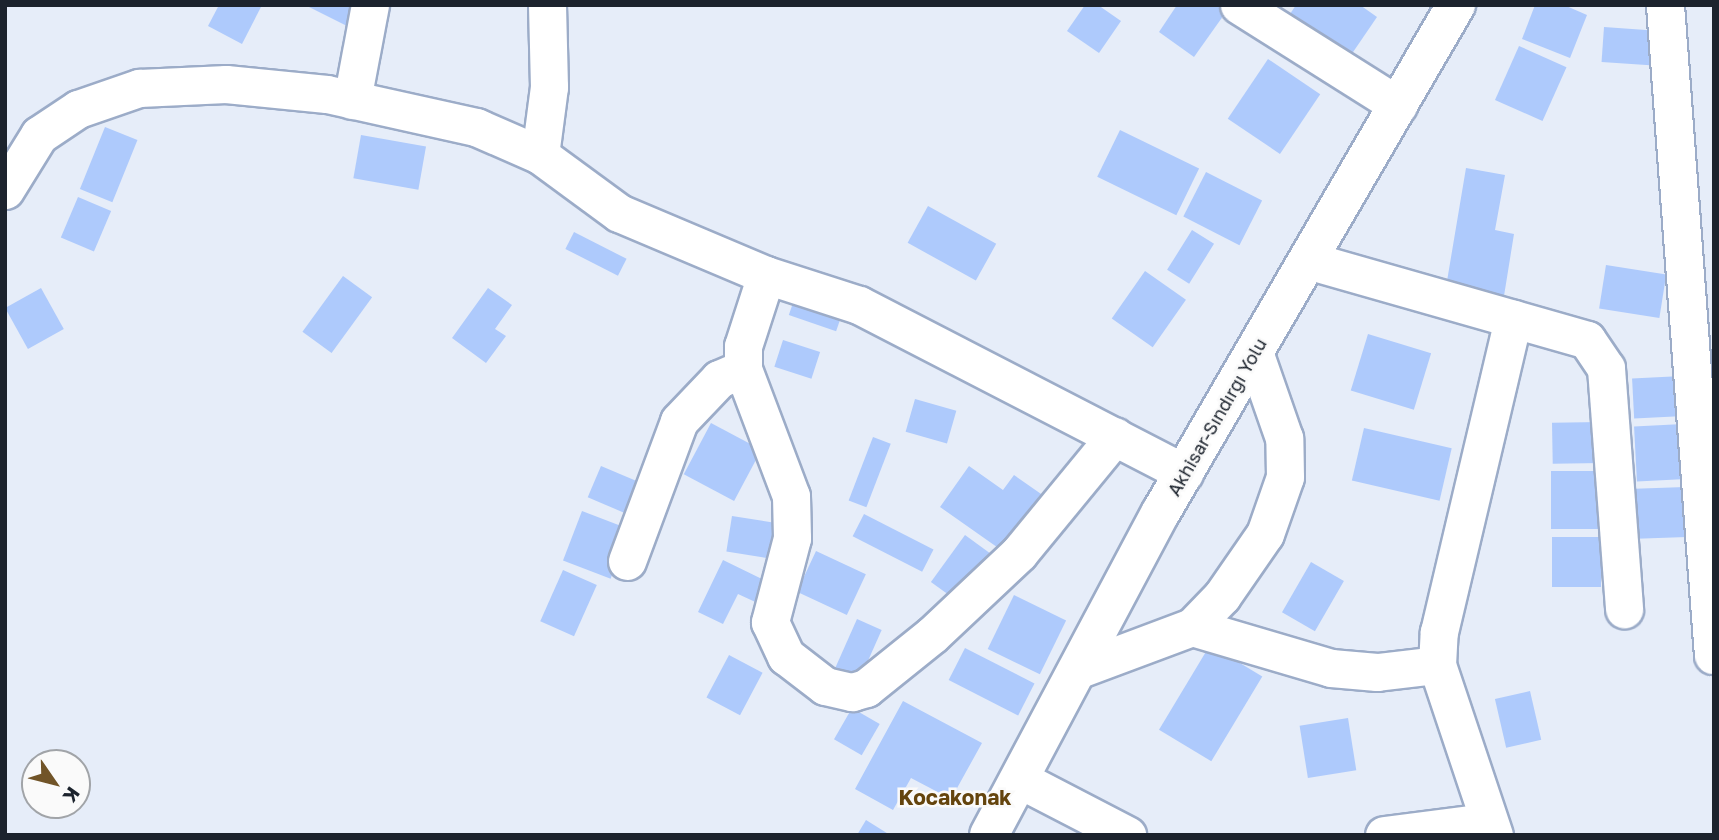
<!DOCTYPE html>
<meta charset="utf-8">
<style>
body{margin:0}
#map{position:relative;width:1719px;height:840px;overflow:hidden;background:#e6edf9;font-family:"Golos Text",sans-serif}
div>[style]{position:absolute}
.building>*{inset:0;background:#aecafc;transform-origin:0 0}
.roads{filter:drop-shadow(2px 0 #9cacc8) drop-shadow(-2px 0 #9cacc8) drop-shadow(0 2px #9cacc8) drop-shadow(0 -2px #9cacc8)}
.minor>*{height:37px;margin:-18.5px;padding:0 18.5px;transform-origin:18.5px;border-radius:18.5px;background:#fff}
.major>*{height:38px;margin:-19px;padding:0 19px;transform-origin:19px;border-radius:19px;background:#fff}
span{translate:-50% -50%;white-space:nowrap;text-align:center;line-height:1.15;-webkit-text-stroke:5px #fafafa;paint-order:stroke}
.street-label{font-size:18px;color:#1c232d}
.quarter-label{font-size:21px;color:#64440d;font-weight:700}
.frame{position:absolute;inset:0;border:7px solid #1c232d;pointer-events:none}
.north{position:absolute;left:21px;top:749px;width:70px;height:70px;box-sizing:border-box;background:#fafafa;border:2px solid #a1a4a8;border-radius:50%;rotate:125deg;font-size:19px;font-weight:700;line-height:28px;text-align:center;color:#1c232d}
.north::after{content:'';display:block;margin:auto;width:24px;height:32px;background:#715428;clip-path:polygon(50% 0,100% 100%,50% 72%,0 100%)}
</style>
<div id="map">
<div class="building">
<i style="clip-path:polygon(219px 5px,262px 5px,242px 44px,208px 26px)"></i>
<i style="clip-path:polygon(305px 5px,358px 5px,347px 26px)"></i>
<i style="clip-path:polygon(1085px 5px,1098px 5px,1121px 21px,1099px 53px,1067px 31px)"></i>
<i style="clip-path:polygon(1177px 5px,1217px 5px,1226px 12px,1194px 57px,1159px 32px)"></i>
<i style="clip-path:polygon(1296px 5px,1360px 5px,1377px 17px,1349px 58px,1288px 17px)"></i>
<i style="clip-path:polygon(1535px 5px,1564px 5px,1587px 15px,1570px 58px,1522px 39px)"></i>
<i style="left:1604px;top:27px;width:56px;height:35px;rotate:4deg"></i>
<i style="left:1519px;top:46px;width:52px;height:59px;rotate:24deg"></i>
<i style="left:1268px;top:59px;width:63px;height:72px;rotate:34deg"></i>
<i style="left:105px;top:127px;width:35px;height:67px;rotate:22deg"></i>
<i style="left:1120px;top:130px;width:88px;height:52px;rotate:26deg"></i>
<i style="left:361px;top:135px;width:66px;height:44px;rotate:10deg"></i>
<i style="clip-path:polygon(1466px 168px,1505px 175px,1495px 230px,1514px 234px,1504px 296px,1446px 287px)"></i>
<i style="left:1206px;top:172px;width:63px;height:50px;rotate:27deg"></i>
<i style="left:78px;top:197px;width:36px;height:44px;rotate:23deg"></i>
<i style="left:928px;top:206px;width:78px;height:42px;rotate:29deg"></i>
<i style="left:1192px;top:230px;width:26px;height:47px;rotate:32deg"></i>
<i style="left:574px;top:232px;width:59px;height:19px;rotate:27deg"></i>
<i style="left:1606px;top:265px;width:61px;height:44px;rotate:9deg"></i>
<i style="left:1145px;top:271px;width:50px;height:58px;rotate:35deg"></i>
<i style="left:343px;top:276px;width:36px;height:69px;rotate:36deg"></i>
<i style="left:41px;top:288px;width:47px;height:41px;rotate:61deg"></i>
<i style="clip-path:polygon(488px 288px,512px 305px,495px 329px,506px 336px,486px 363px,452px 338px)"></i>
<i style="left:795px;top:297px;width:50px;height:19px;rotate:19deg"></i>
<i style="left:1368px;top:334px;width:66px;height:59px;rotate:17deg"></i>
<i style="left:783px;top:340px;width:39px;height:28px;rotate:18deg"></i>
<i style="left:1682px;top:376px;width:40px;height:50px;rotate:87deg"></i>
<i style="left:915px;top:399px;width:43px;height:34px;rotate:16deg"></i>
<i style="left:1601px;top:422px;width:41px;height:49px;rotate:89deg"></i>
<i style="left:711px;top:423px;width:57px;height:58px;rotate:28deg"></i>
<i style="left:1683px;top:424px;width:55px;height:49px;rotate:87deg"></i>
<i style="left:1364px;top:428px;width:90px;height:54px;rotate:13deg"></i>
<i style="left:873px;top:437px;width:19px;height:68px;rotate:21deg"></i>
<i style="left:601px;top:466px;width:47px;height:34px;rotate:23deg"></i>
<i style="clip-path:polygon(969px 466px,1003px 490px,1014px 475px,1044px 496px,1004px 552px,940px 507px)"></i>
<i style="left:1601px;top:471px;width:58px;height:50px;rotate:90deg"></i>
<i style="left:1685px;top:487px;width:50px;height:50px;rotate:88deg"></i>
<i style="left:582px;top:511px;width:51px;height:53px;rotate:21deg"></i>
<i style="left:864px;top:514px;width:78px;height:25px;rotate:27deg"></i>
<i style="left:732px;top:516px;width:54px;height:36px;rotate:9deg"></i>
<i style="left:965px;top:535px;width:36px;height:58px;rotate:36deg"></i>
<i style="left:1552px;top:537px;width:49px;height:50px"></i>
<i style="left:816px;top:551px;width:55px;height:45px;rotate:25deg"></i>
<i style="clip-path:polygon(723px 560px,774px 585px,764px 606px,738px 594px,723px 624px,698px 612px)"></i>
<i style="left:1311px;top:562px;width:38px;height:58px;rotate:30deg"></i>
<i style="left:563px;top:570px;width:37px;height:56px;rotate:24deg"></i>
<i style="left:1014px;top:595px;width:58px;height:60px;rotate:26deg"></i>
<i style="left:857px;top:619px;width:27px;height:59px;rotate:24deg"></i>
<i style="left:1210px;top:645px;width:61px;height:99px;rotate:31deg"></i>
<i style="left:965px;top:648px;width:78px;height:36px;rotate:27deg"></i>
<i style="left:729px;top:655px;width:38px;height:48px;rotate:28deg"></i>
<i style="left:1530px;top:691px;width:50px;height:36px;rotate:77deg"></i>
<i style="clip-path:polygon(903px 701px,982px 743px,951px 799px,911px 778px,893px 810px,855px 789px)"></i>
<i style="left:852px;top:708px;width:32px;height:36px;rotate:30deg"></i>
<i style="left:1348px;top:718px;width:53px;height:49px;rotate:81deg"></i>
<i style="clip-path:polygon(866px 820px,890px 835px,857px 835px)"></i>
</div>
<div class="roads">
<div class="minor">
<i style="left:1239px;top:5px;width:188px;rotate:32.2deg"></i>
<i style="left:1665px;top:5px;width:652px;rotate:85.78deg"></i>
<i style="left:352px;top:100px;width:97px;rotate:-79.3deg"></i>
<i style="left:540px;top:155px;width:69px;rotate:-82.5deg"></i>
<i style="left:549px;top:87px;width:82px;rotate:-91.4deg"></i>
<i style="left:5px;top:190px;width:65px;rotate:-58.3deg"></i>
<i style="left:39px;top:135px;width:47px;rotate:-33.7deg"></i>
<i style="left:78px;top:109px;width:65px;rotate:-19deg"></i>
<i style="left:139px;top:88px;width:87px;rotate:-2.6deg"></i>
<i style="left:226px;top:84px;width:101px;rotate:5.7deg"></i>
<i style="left:327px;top:94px;width:153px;rotate:12.5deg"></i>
<i style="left:476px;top:127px;width:70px;rotate:23.6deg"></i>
<i style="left:540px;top:155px;width:98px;rotate:36.3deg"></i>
<i style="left:619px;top:213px;width:160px;rotate:22.9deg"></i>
<i style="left:766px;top:275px;width:98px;rotate:17.9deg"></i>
<i style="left:859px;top:305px;width:366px;rotate:27.3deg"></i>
<i style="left:1307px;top:260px;width:291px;rotate:15.9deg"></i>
<i style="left:1587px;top:340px;width:34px;rotate:56deg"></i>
<i style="left:1606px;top:368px;width:242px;rotate:85.7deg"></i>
<i style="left:766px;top:275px;width:75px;rotate:107.9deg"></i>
<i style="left:743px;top:346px;width:23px;rotate:90deg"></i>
<i style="left:743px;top:369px;width:136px;rotate:69.3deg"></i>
<i style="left:791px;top:496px;width:42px;rotate:88.6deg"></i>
<i style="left:792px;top:538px;width:87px;rotate:104.7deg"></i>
<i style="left:770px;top:622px;width:38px;rotate:65deg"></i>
<i style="left:786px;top:656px;width:49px;rotate:37.6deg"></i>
<i style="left:825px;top:686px;width:28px;rotate:13deg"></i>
<i style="left:852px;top:692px;width:15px;rotate:-16deg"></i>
<i style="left:866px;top:688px;width:85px;rotate:-38.8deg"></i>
<i style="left:932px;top:635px;width:120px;rotate:-43.3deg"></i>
<i style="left:1019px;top:553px;width:151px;rotate:-50.6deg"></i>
<i style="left:627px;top:561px;width:149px;rotate:-69.6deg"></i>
<i style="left:679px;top:421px;width:58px;rotate:-46.4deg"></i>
<i style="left:719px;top:379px;width:26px;rotate:-23deg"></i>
<i style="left:1192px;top:627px;width:145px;rotate:16.4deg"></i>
<i style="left:1331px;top:668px;width:46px;rotate:5deg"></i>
<i style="left:1377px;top:672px;width:60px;rotate:-6.7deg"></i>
<i style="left:1077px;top:670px;width:123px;rotate:-20.5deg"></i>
<i style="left:1192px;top:627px;width:43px;rotate:-45.9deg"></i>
<i style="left:1222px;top:596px;width:75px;rotate:-55.3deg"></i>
<i style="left:1265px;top:534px;width:60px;rotate:-70.7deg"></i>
<i style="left:1285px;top:477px;width:39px;rotate:-91deg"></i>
<i style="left:1284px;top:438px;width:91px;rotate:-109.2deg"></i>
<i style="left:1019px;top:779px;width:122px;rotate:27.4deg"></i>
<i style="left:1384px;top:835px;width:104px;rotate:-7.2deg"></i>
<i style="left:1494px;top:835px;width:179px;rotate:-108.5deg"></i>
<i style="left:1437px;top:665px;width:33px;rotate:-87deg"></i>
<i style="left:1439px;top:632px;width:322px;rotate:-76.7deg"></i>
</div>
<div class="major">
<i style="left:989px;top:835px;width:366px;rotate:-62deg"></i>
<i style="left:1161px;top:512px;width:587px;rotate:-59.81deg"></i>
</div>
</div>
<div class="street-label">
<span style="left:1217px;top:417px;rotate:-60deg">Akhisar-Sındırgı Yolu</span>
</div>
<div class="quarter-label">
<span style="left:955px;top:797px">Kocakonak</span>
</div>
<div class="frame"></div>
<div class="north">K</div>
</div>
